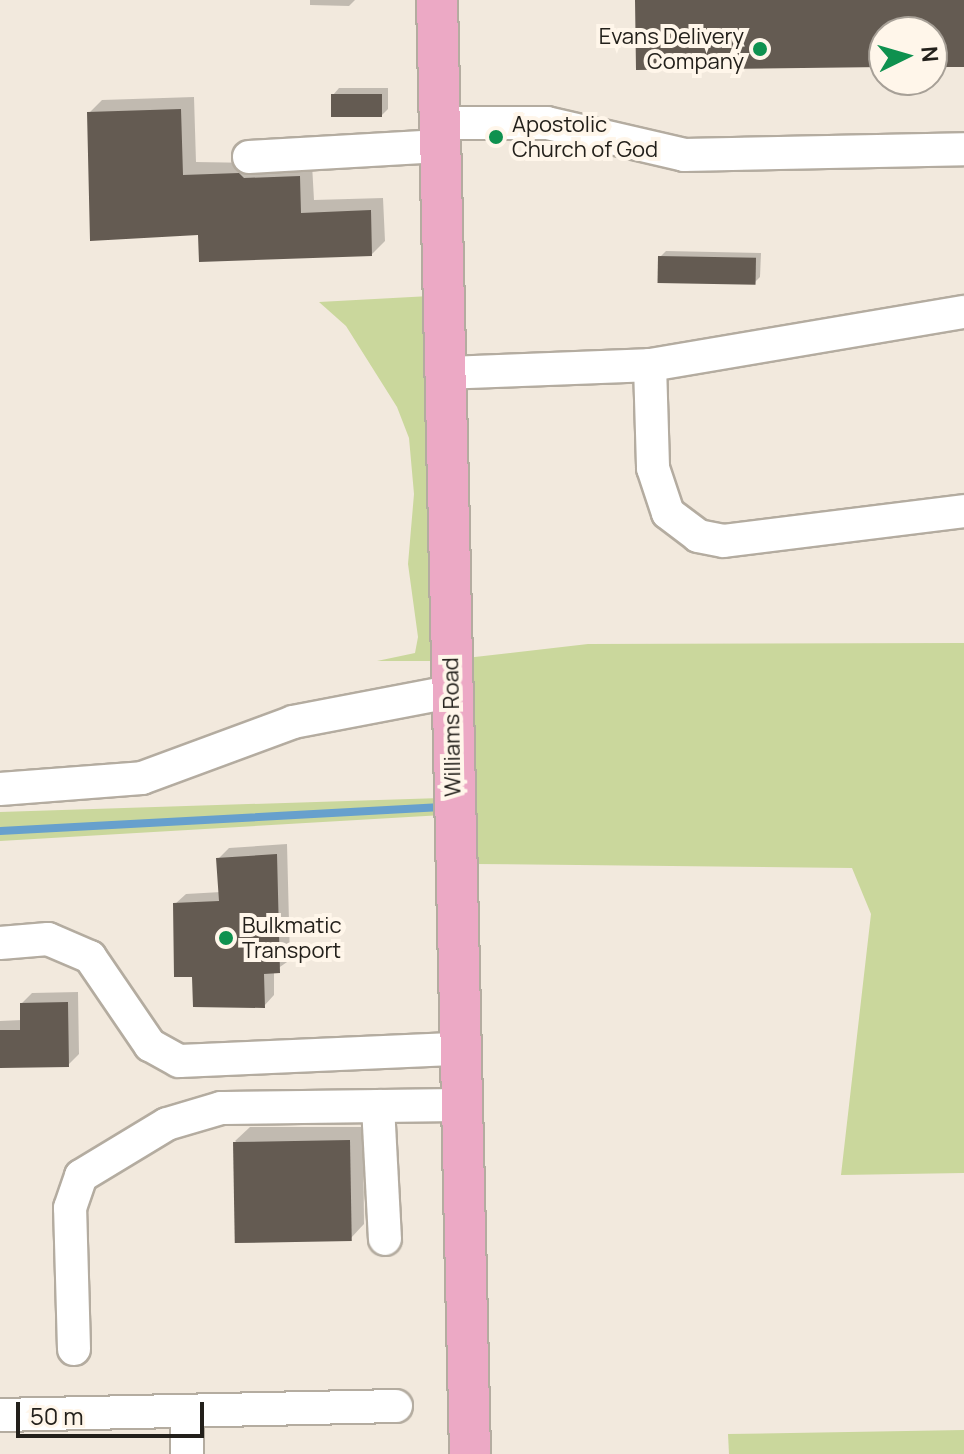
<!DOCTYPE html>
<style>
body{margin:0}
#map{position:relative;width:964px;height:1454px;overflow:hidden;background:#f2e9dd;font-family:Manrope,sans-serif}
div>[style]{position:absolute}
.green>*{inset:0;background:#cad79c}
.shadow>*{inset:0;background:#0003}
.stream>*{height:8px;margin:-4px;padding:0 4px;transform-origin:4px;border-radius:4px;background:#67a0cd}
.building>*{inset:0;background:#645b52;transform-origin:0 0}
.roads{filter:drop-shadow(2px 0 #b4aca0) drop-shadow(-2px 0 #b4aca0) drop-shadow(0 2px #b4aca0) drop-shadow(0 -2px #b4aca0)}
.minor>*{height:32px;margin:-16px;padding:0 16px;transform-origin:16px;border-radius:16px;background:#fff}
.major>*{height:40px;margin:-20px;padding:0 20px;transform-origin:20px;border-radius:20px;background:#eca9c5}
.dots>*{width:22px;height:22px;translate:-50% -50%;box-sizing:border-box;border:4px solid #fff6ea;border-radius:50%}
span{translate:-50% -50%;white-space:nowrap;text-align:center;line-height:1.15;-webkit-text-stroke:8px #fff6ea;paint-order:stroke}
.poi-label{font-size:22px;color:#23201b}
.right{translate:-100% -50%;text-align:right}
.left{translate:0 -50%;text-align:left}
.street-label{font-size:22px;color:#23201b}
.north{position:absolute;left:868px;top:16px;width:80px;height:80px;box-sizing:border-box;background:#fff6ea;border:2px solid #a7a097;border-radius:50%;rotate:85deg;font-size:22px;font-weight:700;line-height:32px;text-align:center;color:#23201b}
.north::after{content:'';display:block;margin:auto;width:28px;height:36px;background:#0f914f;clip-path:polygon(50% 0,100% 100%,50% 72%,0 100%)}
.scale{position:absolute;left:16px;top:1402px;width:188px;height:36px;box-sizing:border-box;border:4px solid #23201b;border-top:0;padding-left:10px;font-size:24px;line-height:28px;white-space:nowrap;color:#23201b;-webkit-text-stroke:6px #fff6ea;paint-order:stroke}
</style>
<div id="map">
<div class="green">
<i style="clip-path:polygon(430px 296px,440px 661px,377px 661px,415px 653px,418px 637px,408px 564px,414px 494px,409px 438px,397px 407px,346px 326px,319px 302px)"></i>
<i style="clip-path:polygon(964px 643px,964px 1173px,841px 1175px,871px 914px,852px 868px,475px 864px,466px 658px,588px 644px)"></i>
<i style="clip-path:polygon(441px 798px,443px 815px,0 841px,0 812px)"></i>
<i style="clip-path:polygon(964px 1430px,964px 1454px,729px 1454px,728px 1434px)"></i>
</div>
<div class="shadow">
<i style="clip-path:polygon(310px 0,355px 0,349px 6px,310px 5px)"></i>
<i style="clip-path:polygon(339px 88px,388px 88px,388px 109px,381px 116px,333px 95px)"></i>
<i style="clip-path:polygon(194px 97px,196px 162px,312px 164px,314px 200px,383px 198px,385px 241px,372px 254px,200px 233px,89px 113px,102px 100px)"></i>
<i style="clip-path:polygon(666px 251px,761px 253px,760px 277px,754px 283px,660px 257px)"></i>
<i style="clip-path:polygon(287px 844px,290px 960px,274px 971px,274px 995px,264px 1006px,194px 974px,175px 904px,186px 894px,221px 892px,218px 859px,229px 848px)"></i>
<i style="clip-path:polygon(78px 992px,79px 1054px,68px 1065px,0 1066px,0 1021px,22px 1020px,22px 1003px,32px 993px)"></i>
<i style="clip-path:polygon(250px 1127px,363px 1127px,364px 1224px,350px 1239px,235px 1141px)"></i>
</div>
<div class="stream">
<i style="left:0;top:831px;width:438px;rotate:-3.1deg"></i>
</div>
<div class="building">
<i style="clip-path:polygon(635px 0,964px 0,964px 67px,932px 67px,932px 32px,884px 32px,884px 67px,636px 70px)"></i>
<i style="left:331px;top:94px;width:51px;height:23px"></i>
<i style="clip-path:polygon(181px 109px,183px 175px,239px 173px,244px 178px,300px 176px,301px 213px,371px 210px,372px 256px,199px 262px,198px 235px,90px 241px,87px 112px)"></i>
<i style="left:658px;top:256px;width:98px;height:27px;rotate:1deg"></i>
<i style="clip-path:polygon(277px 854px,280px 973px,264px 974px,265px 1008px,193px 1007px,192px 977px,174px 977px,173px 903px,219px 901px,216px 858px)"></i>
<i style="clip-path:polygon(68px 1002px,69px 1067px,0 1068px,0 1030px,20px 1030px,20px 1003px)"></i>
<i style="left:350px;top:1140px;width:101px;height:117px;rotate:89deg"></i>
</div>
<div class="roads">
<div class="minor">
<i style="left:439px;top:123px;width:108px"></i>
<i style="left:547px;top:123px;width:141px;rotate:13.1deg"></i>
<i style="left:684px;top:155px;width:280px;rotate:-1.2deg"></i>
<i style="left:249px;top:157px;width:191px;rotate:-3.3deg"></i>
<i style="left:650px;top:365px;width:103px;rotate:88.3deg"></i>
<i style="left:653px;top:468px;width:47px;rotate:71.6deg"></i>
<i style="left:668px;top:513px;width:38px;rotate:37deg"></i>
<i style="left:698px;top:536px;width:26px;rotate:11deg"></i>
<i style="left:724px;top:541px;width:242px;rotate:-7.1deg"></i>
<i style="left:445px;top:373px;width:205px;rotate:-2.2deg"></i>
<i style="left:650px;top:365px;width:318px;rotate:-9.6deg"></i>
<i style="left:0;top:789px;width:142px;rotate:-4.4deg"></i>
<i style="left:142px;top:778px;width:161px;rotate:-20.3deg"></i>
<i style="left:293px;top:722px;width:161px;rotate:-10.8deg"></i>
<i style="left:0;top:943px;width:48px;rotate:-4.8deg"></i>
<i style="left:48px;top:939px;width:46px;rotate:23.2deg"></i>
<i style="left:90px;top:957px;width:107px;rotate:55.7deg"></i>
<i style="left:150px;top:1045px;width:33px;rotate:29deg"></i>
<i style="left:179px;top:1061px;width:280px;rotate:-2.5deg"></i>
<i style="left:378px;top:1106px;width:133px;rotate:87deg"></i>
<i style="left:74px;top:1349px;width:141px;rotate:-91.6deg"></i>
<i style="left:70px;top:1208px;width:34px;rotate:-71deg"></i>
<i style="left:81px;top:1176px;width:100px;rotate:-31.2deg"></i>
<i style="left:167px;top:1124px;width:56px;rotate:-16.5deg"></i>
<i style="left:221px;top:1108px;width:240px;rotate:-0.7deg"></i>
<i style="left:0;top:1415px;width:396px;rotate:-1.3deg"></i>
<i style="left:187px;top:1454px;width:43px;rotate:-90deg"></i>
</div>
<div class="major">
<i style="left:437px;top:0;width:1454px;rotate:88.7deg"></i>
</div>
</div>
<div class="dots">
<i style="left:760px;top:49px;background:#0f914f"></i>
<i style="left:496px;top:137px;background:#0f914f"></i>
<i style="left:226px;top:938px;background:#0f914f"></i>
</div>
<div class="poi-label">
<span class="right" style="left:744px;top:49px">Evans Delivery<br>Company</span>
<span class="left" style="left:512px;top:137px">Apostolic<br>Church of God</span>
<span class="left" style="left:242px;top:938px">Bulkmatic<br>Transport</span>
</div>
<div class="street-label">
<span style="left:452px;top:727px;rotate:-91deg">Williams Road</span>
</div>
<div class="north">N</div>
<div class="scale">50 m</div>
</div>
